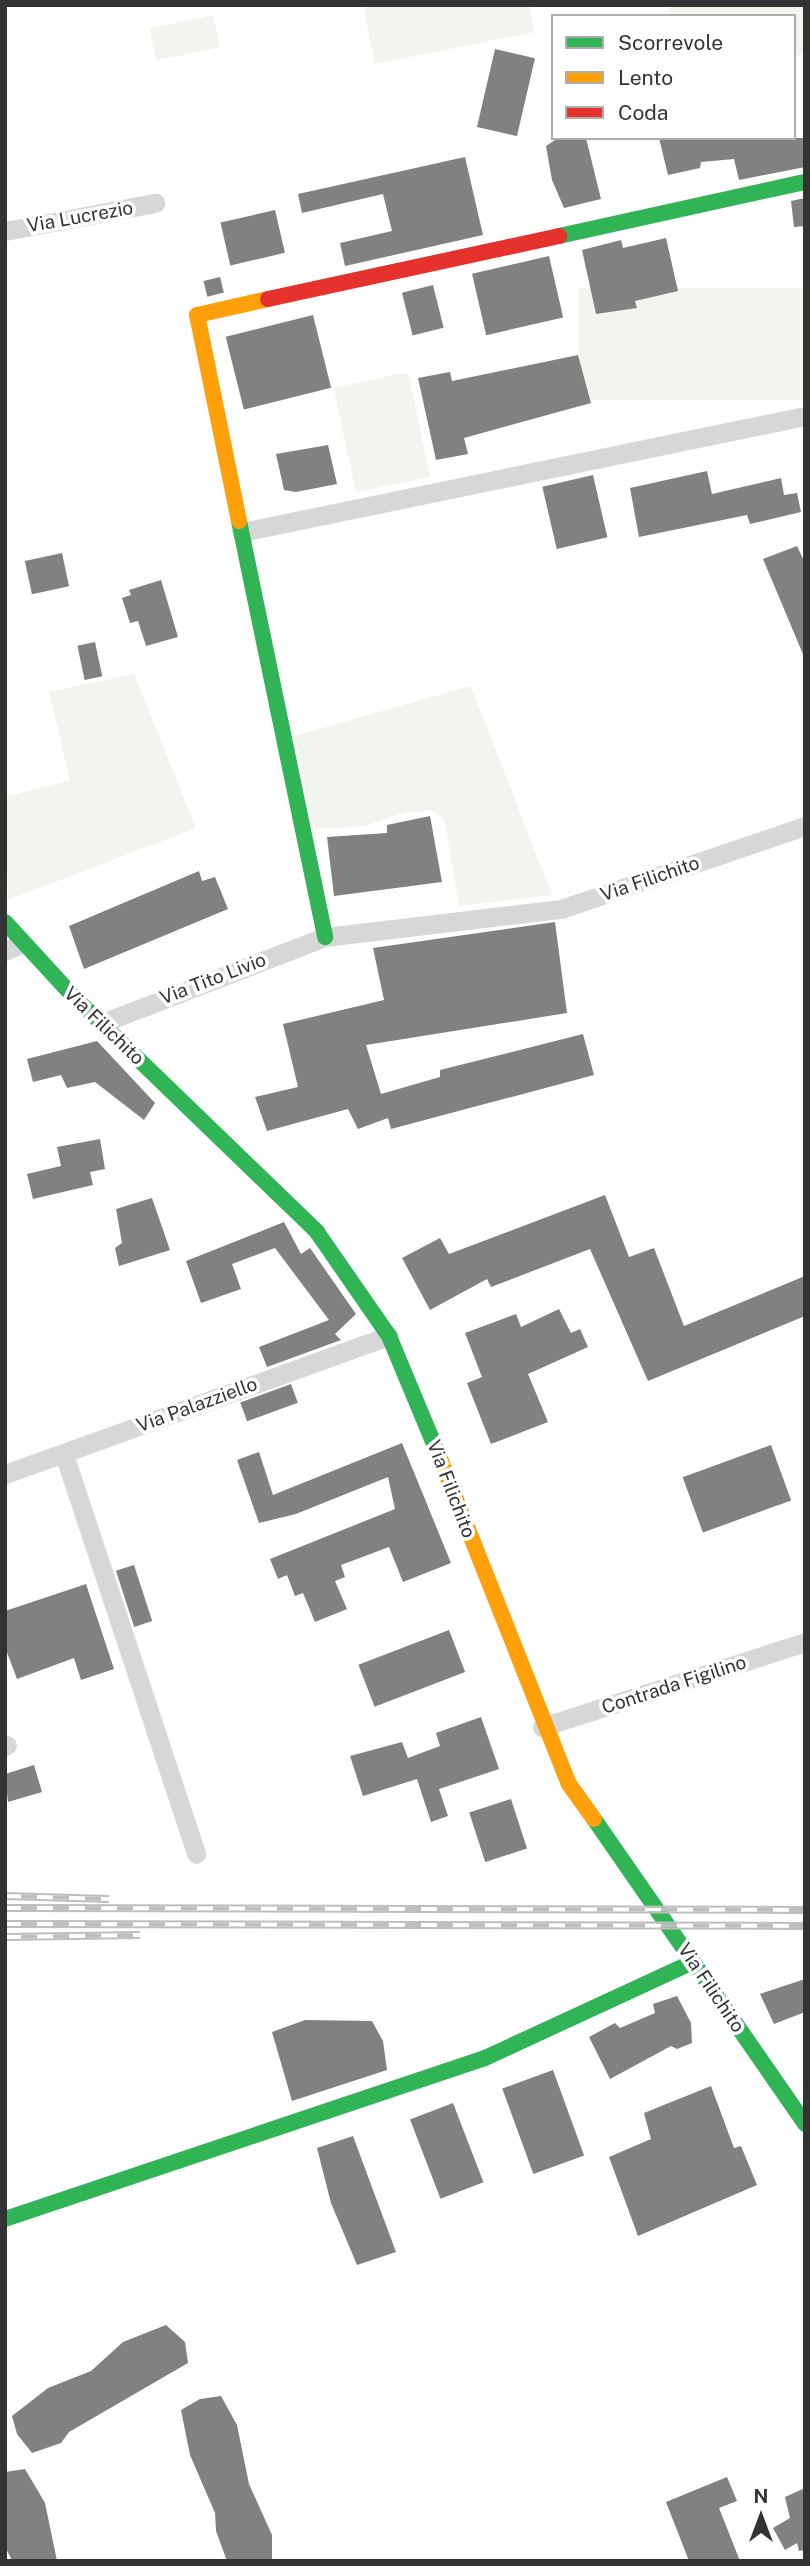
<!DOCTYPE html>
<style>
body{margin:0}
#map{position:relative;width:810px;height:2566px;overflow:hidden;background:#fff;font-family:"Public Sans",sans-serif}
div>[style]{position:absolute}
.green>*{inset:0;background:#f1f5ed;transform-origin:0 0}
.building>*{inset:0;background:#818181;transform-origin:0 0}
.street>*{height:19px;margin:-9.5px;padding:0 9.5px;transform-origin:9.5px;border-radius:9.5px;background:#d7d7d7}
.fast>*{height:16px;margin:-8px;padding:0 8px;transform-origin:8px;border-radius:8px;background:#30b455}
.slow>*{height:16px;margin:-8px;padding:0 8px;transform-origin:8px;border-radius:8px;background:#ff9f0a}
.jam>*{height:16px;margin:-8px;padding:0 8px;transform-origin:8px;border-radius:8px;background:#e5322d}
.rail>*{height:8px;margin-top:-4px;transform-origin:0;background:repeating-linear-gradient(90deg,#fff 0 16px,#bebebe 0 32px);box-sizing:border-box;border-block:2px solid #bebebe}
span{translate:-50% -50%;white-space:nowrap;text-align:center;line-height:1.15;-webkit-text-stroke:7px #fff;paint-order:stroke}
.street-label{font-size:19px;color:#333}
.frame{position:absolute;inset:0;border:7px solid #333;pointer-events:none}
.legend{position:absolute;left:551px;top:14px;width:245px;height:126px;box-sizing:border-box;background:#fff;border:2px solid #adadad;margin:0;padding:9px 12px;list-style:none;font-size:21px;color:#333}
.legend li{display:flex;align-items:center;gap:14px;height:35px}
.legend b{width:35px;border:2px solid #adadad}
.north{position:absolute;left:726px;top:2482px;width:70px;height:70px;-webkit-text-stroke:5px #fff;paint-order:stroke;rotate:0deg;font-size:19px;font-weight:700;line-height:28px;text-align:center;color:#333}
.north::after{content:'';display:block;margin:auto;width:24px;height:32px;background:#333;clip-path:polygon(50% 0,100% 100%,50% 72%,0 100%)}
</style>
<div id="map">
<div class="green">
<i style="clip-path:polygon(363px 5px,529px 5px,534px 32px,375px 64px)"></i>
<i style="clip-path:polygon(669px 5px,805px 5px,805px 54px,794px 56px,794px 16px,670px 16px)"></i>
<i style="left:213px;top:15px;width:33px;height:65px;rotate:78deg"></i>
<i style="left:805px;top:288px;width:112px;height:226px;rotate:90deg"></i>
<i style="left:408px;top:372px;width:107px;height:76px;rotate:78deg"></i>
<i style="clip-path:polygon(134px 674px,196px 828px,8px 900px,5px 797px,70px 780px,49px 692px)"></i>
<i style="clip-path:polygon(471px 686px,552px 895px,459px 906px,445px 821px,435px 811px,406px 812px,364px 826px,314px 829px,294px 736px)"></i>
</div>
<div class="building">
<i style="left:495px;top:49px;width:41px;height:80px;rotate:13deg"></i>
<i style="clip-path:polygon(558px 138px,586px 138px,601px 199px,564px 208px,552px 180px,546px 146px)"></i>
<i style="clip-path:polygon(659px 138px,805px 138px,805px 167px,739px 180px,734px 159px,701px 162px,700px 168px,668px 175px)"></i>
<i style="clip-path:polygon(465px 157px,483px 235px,345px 266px,340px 243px,392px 231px,383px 194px,302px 213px,298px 194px)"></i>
<i style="clip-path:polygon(805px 198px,805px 226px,794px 227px,791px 201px)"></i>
<i style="left:275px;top:210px;width:44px;height:56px;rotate:77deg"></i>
<i style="clip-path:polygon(666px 238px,678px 291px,635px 301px,637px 308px,596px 314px,582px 250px,621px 240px,623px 248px)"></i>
<i style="left:549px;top:256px;width:63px;height:79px;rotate:77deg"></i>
<i style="left:220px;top:277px;width:16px;height:17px;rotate:76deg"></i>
<i style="left:433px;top:285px;width:44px;height:32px;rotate:76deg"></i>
<i style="left:313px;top:315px;width:75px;height:90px;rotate:76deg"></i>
<i style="clip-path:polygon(578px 355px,591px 403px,464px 438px,468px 454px,436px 460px,418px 378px,450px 372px,452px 381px)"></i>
<i style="clip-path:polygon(328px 445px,337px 484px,296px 492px,284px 490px,276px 454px)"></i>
<i style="clip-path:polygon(707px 471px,712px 494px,781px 478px,784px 495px,797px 493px,801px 512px,750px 524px,747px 515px,639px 537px,630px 488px)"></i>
<i style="left:593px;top:475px;width:64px;height:52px;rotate:77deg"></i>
<i style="clip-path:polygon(797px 546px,805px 563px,805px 659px,763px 559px)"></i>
<i style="left:62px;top:553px;width:34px;height:38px;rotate:78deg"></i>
<i style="clip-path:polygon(161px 580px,178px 637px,146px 646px,138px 621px,130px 623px,122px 598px,131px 595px,129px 590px)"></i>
<i style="left:95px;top:642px;width:35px;height:18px;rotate:78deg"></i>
<i style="clip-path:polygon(430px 816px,442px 882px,334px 896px,327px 837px,387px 833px,387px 825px)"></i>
<i style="clip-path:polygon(199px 871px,202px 881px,215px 877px,228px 909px,84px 969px,69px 926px)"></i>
<i style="clip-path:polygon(555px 922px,567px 1013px,366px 1045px,381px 1094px,440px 1077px,440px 1070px,583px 1034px,594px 1075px,391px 1129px,388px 1118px,358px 1129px,348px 1109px,267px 1131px,255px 1097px,298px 1087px,283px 1024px,384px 1000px,373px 948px)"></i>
<i style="clip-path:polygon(97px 1041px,155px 1103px,144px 1120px,95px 1082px,67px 1088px,61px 1075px,33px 1082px,27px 1059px)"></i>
<i style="clip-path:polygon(100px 1139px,105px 1169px,90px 1172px,93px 1185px,33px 1199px,27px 1174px,61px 1166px,57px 1147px)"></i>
<i style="clip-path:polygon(605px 1195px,629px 1257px,654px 1248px,684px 1326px,805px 1276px,805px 1316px,648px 1381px,590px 1249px,491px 1287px,487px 1279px,430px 1310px,402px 1258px,440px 1238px,449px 1254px)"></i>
<i style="clip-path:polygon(152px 1198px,170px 1250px,119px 1266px,115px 1248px,122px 1243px,116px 1209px)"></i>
<i style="clip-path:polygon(284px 1222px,301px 1254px,310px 1248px,356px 1314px,335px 1334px,341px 1340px,267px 1367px,259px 1347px,329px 1320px,275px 1248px,232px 1264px,241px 1289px,201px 1303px,186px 1261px)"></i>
<i style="clip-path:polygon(559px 1309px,571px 1333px,580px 1329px,588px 1347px,528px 1374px,548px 1422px,491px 1444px,467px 1383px,482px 1377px,465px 1333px,516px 1314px,521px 1327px)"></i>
<i style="left:291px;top:1384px;width:20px;height:54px;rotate:70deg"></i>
<i style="clip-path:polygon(402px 1443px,451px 1563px,403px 1582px,389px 1547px,341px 1565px,345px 1577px,335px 1581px,347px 1609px,315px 1622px,303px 1593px,295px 1596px,287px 1575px,278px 1579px,270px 1559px,395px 1509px,388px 1477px,296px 1514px,259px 1523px,237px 1460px,259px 1452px,273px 1495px)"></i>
<i style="left:771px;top:1445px;width:59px;height:94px;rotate:70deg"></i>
<i style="left:134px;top:1565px;width:59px;height:19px;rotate:72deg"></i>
<i style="clip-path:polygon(86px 1584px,114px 1669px,81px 1680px,74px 1658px,17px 1679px,5px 1647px,5px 1611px)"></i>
<i style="left:449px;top:1630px;width:45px;height:97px;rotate:69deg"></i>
<i style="clip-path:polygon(481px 1717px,499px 1769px,439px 1789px,448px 1816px,431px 1822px,417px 1779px,363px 1796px,350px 1756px,402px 1742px,408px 1758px,440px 1746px,436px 1733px)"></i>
<i style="clip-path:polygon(34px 1765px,42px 1792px,8px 1802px,5px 1774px)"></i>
<i style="left:511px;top:1799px;width:52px;height:44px;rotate:72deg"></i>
<i style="clip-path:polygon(805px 1979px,805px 2012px,774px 2024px,760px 1994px)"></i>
<i style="clip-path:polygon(677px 1996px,691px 2023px,692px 2043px,677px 2049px,671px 2046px,610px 2079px,589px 2037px,615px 2023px,620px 2028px,655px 2013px,653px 2004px)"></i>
<i style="clip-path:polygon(305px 2020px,372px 2021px,383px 2041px,387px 2070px,292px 2101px,272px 2032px)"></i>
<i style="left:553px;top:2070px;width:91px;height:54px;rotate:70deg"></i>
<i style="clip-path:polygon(711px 2086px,734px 2148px,741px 2146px,757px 2185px,638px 2236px,609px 2157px,651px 2139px,644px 2113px)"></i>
<i style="left:453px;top:2103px;width:85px;height:46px;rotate:69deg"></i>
<i style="clip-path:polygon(353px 2136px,396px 2252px,357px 2265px,331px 2203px,317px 2148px)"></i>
<i style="clip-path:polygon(166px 2325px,185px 2342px,188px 2363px,69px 2432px,61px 2443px,32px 2453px,17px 2434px,12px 2416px,48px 2388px,91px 2371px,123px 2342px)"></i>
<i style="clip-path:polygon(221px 2396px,237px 2425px,249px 2484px,272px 2535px,272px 2561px,227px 2561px,216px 2531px,215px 2513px,190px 2455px,181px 2410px,200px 2399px)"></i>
<i style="clip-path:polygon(25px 2469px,45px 2503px,57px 2561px,12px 2561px,5px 2546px,5px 2472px)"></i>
<i style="clip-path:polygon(727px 2477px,737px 2501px,719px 2508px,740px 2561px,689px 2561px,666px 2502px)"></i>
<i style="clip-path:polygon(805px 2488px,805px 2550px,799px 2551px,797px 2543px,785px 2550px,773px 2528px,790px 2518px,785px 2497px)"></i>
</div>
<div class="street">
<i style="left:5px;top:231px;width:153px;rotate:-10.6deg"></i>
<i style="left:242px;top:532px;width:575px;rotate:-11.64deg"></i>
<i style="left:5px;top:951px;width:17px;rotate:-24deg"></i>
<i style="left:102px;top:1023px;width:239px;rotate:-21.1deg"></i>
<i style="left:325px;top:937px;width:238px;rotate:-6.8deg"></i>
<i style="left:561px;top:909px;width:258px;rotate:-18.8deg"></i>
<i style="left:64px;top:1454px;width:421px;rotate:71.7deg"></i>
<i style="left:5px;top:1474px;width:408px;rotate:-19.8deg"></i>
<i style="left:542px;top:1727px;width:276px;rotate:-17.9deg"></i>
<i style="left:5px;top:1746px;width:2px;rotate:-27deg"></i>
</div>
<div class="fast">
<i style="left:559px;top:236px;width:252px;rotate:-12.4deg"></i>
<i style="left:239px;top:521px;width:425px;rotate:78.3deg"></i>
<i style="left:5px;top:922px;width:102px;rotate:47.4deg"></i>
<i style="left:74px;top:997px;width:338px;rotate:44deg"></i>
<i style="left:317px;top:1232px;width:126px;rotate:55.3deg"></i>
<i style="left:389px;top:1336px;width:130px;rotate:67.4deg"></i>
<i style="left:594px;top:1819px;width:371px;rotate:55.3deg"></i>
<i style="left:5px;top:2219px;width:506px;rotate:-18.54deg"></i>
<i style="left:485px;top:2058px;width:229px;rotate:-24.8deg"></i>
</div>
<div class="slow">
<i style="left:239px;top:521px;width:210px;rotate:-101.5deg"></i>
<i style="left:197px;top:315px;width:73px;rotate:-12.7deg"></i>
<i style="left:439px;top:1456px;width:353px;rotate:68.4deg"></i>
<i style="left:569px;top:1784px;width:43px;rotate:54.5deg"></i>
</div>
<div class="jam">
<i style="left:268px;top:299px;width:298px;rotate:-12.2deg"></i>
</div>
<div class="rail">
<i style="left:5px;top:1896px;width:104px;rotate:1.7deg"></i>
<i style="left:5px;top:1908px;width:800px;rotate:0.14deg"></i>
<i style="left:5px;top:1924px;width:800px;rotate:0.14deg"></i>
<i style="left:5px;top:1937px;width:135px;rotate:-0.8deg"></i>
</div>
<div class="street-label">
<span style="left:80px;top:217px;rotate:-10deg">Via Lucrezio</span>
<span style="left:650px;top:879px;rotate:-19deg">Via Filichito</span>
<span style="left:213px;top:979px;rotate:-21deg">Via Tito Livio</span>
<span style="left:104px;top:1026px;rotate:44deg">Via Filichito</span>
<span style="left:197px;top:1405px;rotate:-20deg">Via Palazziello</span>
<span style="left:451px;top:1489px;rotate:69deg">Via Filichito</span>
<span style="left:674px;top:1685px;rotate:-18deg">Contrada Figilino</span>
<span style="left:711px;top:1988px;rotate:56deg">Via Filichito</span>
</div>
<div class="frame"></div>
<ul class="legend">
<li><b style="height:9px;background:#30b455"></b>Scorrevole</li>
<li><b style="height:9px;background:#ff9f0a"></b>Lento</li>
<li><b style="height:9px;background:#e5322d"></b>Coda</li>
</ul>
<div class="north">N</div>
</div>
